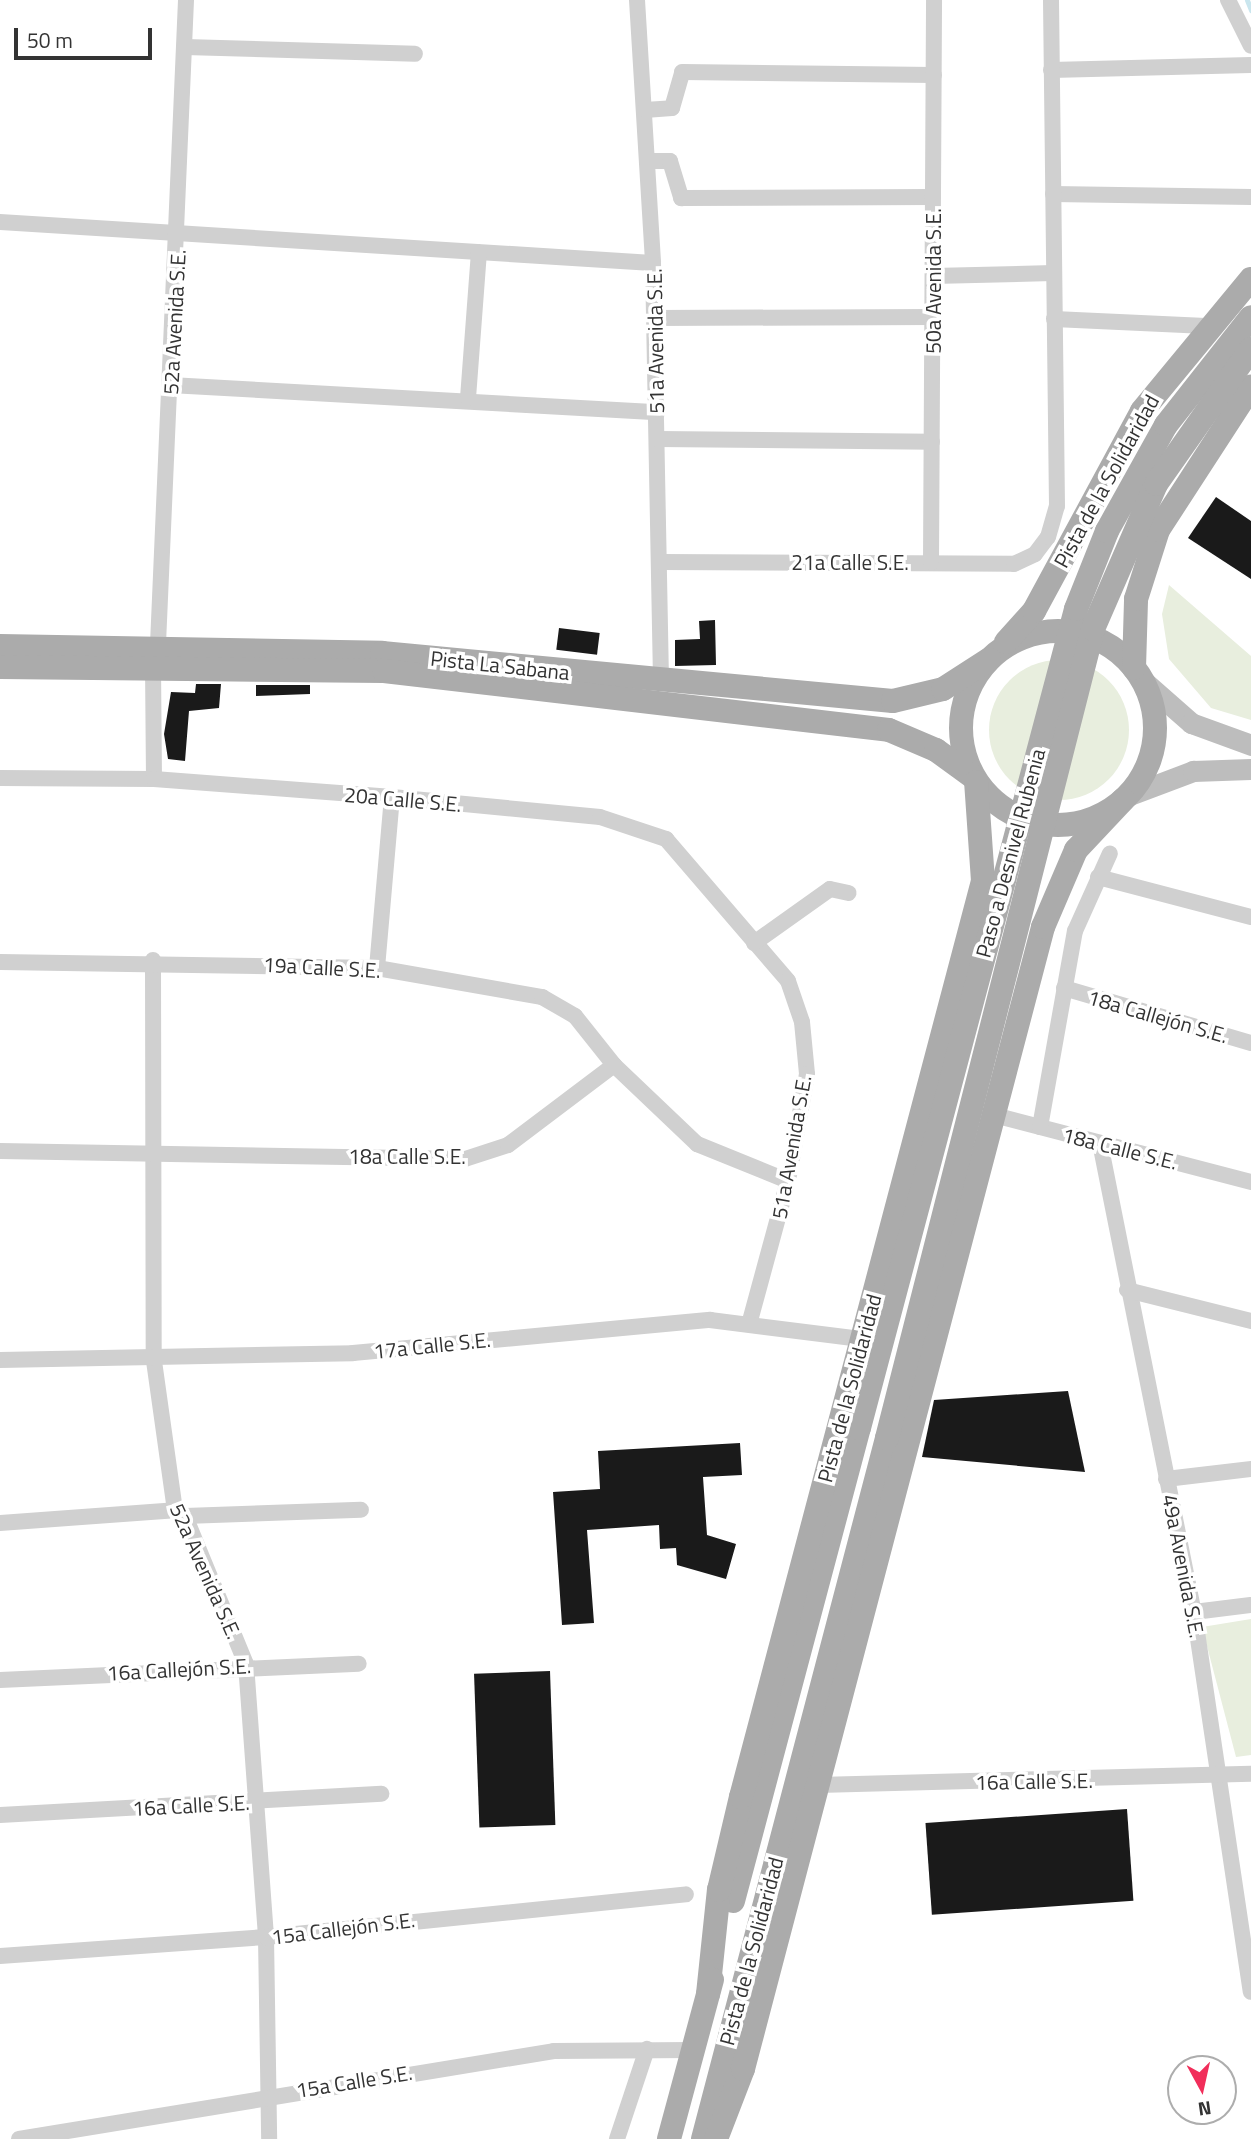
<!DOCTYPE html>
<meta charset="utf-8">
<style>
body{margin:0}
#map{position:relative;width:1251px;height:2139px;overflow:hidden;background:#fff;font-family:"Titillium Web",sans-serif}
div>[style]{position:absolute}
.green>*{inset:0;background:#e8eede}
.round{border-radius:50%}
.stream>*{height:5px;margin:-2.5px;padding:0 2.5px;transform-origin:2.5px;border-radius:2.5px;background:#cae6ee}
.building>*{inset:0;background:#1a1a1a;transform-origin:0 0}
.street>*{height:16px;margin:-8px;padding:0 8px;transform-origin:8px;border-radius:8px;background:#d0d0d0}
.secondary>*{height:21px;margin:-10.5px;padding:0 10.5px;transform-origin:10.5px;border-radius:10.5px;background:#bdbdbd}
.primary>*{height:24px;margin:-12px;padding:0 12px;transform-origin:12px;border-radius:12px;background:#ababab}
.primary>.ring{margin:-12px;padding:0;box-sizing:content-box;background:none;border:24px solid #ababab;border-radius:50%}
.primary-bridge>*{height:24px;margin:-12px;padding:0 12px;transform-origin:12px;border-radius:12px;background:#ababab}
span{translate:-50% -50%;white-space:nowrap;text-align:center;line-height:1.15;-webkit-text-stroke:7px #fff;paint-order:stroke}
.street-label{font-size:21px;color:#333}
.north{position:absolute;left:1167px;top:2055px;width:70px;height:70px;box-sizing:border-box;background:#fff;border:2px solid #adadad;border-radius:50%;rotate:172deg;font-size:19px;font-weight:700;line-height:28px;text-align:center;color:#333}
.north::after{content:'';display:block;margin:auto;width:24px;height:32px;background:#f12e5a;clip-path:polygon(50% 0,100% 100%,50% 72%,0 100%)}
.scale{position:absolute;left:14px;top:28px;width:138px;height:32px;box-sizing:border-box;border:4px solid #333;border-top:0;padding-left:9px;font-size:21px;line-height:24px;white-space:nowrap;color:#333;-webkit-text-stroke:5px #fff;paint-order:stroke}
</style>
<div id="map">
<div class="green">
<i style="clip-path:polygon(1169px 585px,1251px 656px,1251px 720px,1211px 708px,1169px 659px,1162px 614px)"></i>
<i class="round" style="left:989px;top:660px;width:140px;height:140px"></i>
<i style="clip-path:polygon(1251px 1619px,1251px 1755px,1236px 1757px,1202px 1627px)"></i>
</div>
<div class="stream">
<i style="left:1247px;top:0;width:11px;rotate:68deg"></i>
</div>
<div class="building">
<i style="clip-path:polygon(1216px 497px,1251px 521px,1251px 579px,1188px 538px)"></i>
<i style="clip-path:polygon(715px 620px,716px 665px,675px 666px,675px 640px,700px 639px,699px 621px)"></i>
<i style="left:559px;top:628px;width:41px;height:22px;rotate:7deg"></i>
<i style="clip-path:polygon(196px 684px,221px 684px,219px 708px,189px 711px,185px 761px,168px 759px,164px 734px,171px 692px,195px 693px)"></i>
<i style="clip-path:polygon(256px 685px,310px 685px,310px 694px,256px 696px)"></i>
<i style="clip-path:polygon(1068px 1391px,1085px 1472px,922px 1457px,934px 1400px)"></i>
<i style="clip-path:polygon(740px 1443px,742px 1475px,703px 1477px,707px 1535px,736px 1544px,726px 1579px,677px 1565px,676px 1548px,660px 1549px,659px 1525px,587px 1530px,594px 1623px,562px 1625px,553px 1492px,600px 1489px,598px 1451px)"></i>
<i style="left:550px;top:1671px;width:154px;height:76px;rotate:88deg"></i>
<i style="left:1127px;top:1809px;width:92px;height:202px;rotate:86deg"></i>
</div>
<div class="street">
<i style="left:637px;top:0;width:263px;rotate:86.5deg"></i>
<i style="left:653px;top:263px;width:420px;rotate:88.9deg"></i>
<i style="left:1228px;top:0;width:51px;rotate:63.4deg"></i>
<i style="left:185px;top:47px;width:230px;rotate:1.7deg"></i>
<i style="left:1051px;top:70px;width:200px;rotate:-1.4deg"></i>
<i style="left:645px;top:110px;width:27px;rotate:-4deg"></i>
<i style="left:672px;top:108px;width:37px;rotate:-74deg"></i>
<i style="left:682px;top:72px;width:252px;rotate:0.7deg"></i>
<i style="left:647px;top:161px;width:23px"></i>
<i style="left:670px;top:161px;width:39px;rotate:73deg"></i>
<i style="left:681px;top:198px;width:252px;rotate:-0.2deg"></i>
<i style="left:1053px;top:194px;width:198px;rotate:0.9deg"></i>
<i style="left:0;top:222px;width:654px;rotate:3.59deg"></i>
<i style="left:933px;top:276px;width:120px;rotate:-1.4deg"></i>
<i style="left:655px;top:318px;width:278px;rotate:-0.2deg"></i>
<i style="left:1054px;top:319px;width:152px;rotate:2.6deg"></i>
<i style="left:170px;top:385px;width:488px;rotate:3.2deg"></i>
<i style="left:468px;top:398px;width:146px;rotate:-85.7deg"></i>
<i style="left:658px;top:439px;width:274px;rotate:0.6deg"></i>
<i style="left:661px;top:562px;width:353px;rotate:0.3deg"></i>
<i style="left:1014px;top:564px;width:23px;rotate:-25deg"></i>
<i style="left:1035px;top:554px;width:21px;rotate:-53deg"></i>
<i style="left:1048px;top:537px;width:32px;rotate:-74deg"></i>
<i style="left:1057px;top:506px;width:506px;rotate:-90.68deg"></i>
<i style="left:931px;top:562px;width:562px;rotate:-89.69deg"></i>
<i style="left:158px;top:644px;width:645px;rotate:-87.51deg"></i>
<i style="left:153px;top:665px;width:114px;rotate:89.5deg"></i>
<i style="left:0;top:778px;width:154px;rotate:0.4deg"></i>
<i style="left:154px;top:779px;width:239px;rotate:4.3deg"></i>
<i style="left:392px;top:797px;width:209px;rotate:5.5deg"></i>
<i style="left:600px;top:817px;width:70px;rotate:18.4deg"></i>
<i style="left:666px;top:839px;width:187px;rotate:49.3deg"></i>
<i style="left:788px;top:981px;width:43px;rotate:71.1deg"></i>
<i style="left:802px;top:1022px;width:52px;rotate:84.5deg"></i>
<i style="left:807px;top:1074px;width:109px;rotate:100.1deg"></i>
<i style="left:788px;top:1181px;width:145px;rotate:105.2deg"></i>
<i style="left:1098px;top:877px;width:158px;rotate:14.7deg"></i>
<i style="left:754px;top:943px;width:93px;rotate:-35.4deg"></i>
<i style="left:830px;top:889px;width:19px;rotate:12deg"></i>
<i style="left:153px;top:960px;width:401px;rotate:89.9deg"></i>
<i style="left:154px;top:1361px;width:150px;rotate:82deg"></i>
<i style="left:175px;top:1510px;width:12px;rotate:31deg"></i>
<i style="left:185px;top:1516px;width:160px;rotate:67.6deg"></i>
<i style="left:246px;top:1664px;width:274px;rotate:85.8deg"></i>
<i style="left:266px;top:1937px;width:202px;rotate:89.1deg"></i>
<i style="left:0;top:962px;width:377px;rotate:0.9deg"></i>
<i style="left:377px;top:968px;width:168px;rotate:10deg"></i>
<i style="left:542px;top:997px;width:38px;rotate:30deg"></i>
<i style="left:575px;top:1016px;width:63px;rotate:51.5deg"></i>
<i style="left:614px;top:1065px;width:115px;rotate:43.6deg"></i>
<i style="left:697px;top:1144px;width:98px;rotate:22.1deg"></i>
<i style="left:377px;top:968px;width:172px;rotate:-85deg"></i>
<i style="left:1064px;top:988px;width:195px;rotate:16.4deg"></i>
<i style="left:990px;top:1114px;width:270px;rotate:14.6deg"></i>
<i style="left:1040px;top:1127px;width:199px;rotate:-79.9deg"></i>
<i style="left:1075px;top:931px;width:85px;rotate:-65.8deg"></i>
<i style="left:1100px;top:1143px;width:478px;rotate:78.7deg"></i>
<i style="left:1194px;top:1612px;width:384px;rotate:81.5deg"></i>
<i style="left:0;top:1151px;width:465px;rotate:1deg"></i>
<i style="left:465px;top:1159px;width:45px;rotate:-18deg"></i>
<i style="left:508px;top:1145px;width:133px;rotate:-37deg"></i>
<i style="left:1127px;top:1290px;width:128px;rotate:14deg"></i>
<i style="left:0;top:1360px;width:353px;rotate:-1.1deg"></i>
<i style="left:353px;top:1353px;width:359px;rotate:-5.3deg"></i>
<i style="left:710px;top:1320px;width:152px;rotate:7.2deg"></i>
<i style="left:1166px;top:1479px;width:86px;rotate:-6.7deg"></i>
<i style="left:185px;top:1516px;width:176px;rotate:-2deg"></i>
<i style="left:0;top:1523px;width:175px;rotate:-4.2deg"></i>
<i style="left:1194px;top:1612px;width:57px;rotate:-7deg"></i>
<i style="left:0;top:1680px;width:359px;rotate:-2.6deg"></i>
<i style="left:818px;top:1785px;width:433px;rotate:-1.5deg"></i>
<i style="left:0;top:1815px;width:382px;rotate:-3.2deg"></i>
<i style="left:0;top:1956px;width:267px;rotate:-4.1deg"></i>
<i style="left:266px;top:1937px;width:422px;rotate:-5.8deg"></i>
<i style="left:19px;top:2139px;width:542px;rotate:-9.34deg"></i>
<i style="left:554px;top:2051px;width:137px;rotate:-0.4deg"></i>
<i style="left:617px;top:2139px;width:95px;rotate:-71.6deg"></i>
</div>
<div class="secondary">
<i style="left:1141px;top:679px;width:67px;rotate:41.3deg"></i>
<i style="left:1191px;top:723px;width:64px;rotate:20.1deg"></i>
<i style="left:1127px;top:796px;width:71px;rotate:-20.7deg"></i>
<i style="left:1193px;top:771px;width:58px;rotate:-2deg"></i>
</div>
<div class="primary">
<i class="ring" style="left:961px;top:631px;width:170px;height:170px"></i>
<i style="left:1006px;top:642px;width:42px;rotate:-47.9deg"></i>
<i style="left:1034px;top:611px;width:227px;rotate:-61.6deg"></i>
<i style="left:1142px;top:411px;width:171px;rotate:-50.5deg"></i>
<i style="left:0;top:646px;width:382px;rotate:1deg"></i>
<i style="left:382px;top:653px;width:513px;rotate:5.37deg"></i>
<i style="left:893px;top:701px;width:51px;rotate:-13.5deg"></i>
<i style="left:943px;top:689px;width:54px;rotate:-32.8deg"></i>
<i style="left:0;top:667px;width:384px;rotate:0.6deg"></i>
<i style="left:384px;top:671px;width:508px;rotate:6.66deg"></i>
<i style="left:889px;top:730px;width:51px;rotate:23.1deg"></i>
<i style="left:936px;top:750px;width:46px;rotate:36.1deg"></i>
<i style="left:1134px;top:668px;width:69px;rotate:-88.3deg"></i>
<i style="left:1136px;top:599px;width:72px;rotate:-72.3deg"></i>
<i style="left:1158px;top:530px;width:171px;rotate:-57deg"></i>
<i style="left:733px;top:1901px;width:489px;rotate:-75.1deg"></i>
<i style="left:708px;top:1994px;width:105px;rotate:-84deg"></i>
<i style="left:719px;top:1890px;width:96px;rotate:-76.7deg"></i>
<i style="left:741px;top:1797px;width:947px;rotate:-75.2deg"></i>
<i style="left:983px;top:881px;width:99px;rotate:-94deg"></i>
<i style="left:669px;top:2139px;width:165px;rotate:-74.9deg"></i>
<i style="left:703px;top:2139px;width:725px;rotate:-75.29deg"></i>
<i style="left:716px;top:2139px;width:75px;rotate:-68.9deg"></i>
<i style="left:743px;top:2069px;width:1181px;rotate:-75.28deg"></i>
<i style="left:1043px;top:927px;width:84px;rotate:-66.8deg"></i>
<i style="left:1076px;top:850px;width:69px;rotate:-46.8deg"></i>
</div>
<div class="primary-bridge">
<i style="left:859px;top:1428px;width:847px;rotate:-75.16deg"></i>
<i style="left:1076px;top:609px;width:84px;rotate:-68.3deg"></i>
<i style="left:1107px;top:531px;width:121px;rotate:-60.9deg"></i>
<i style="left:1166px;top:425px;width:137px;rotate:-51.8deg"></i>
<i style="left:887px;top:1438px;width:835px;rotate:-75.71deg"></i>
<i style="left:1093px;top:629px;width:158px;rotate:-66.5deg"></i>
<i style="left:1156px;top:484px;width:165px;rotate:-54.9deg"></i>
</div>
<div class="street-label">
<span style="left:933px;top:281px;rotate:-90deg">50a Avenida S.E.</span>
<span style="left:174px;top:322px;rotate:-87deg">52a Avenida S.E.</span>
<span style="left:655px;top:341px;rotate:-91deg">51a Avenida S.E.</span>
<span style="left:1106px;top:481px;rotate:-61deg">Pista de la Solidaridad</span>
<span style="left:850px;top:562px">21a Calle S.E.</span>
<span style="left:500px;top:665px;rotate:6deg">Pista La Sabana</span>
<span style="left:403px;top:799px;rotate:5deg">20a Calle S.E.</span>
<span style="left:1010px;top:853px;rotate:-75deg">Paso a Desnivel Rubenia</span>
<span style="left:322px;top:967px;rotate:3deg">19a Calle S.E.</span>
<span style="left:1158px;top:1016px;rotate:16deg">18a Callejón S.E.</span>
<span style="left:791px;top:1147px;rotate:-80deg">51a Avenida S.E.</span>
<span style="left:1120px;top:1148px;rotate:14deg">18a Calle S.E.</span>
<span style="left:407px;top:1156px">18a Calle S.E.</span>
<span style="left:432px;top:1345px;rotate:-6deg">17a Calle S.E.</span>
<span style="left:849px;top:1388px;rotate:-75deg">Pista de la Solidaridad</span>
<span style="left:1184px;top:1566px;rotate:79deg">49a Avenida S.E.</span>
<span style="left:206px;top:1571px;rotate:66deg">52a Avenida S.E.</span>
<span style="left:179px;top:1669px;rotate:-3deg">16a Callejón S.E.</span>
<span style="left:1034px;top:1781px;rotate:-1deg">16a Calle S.E.</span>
<span style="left:191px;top:1805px;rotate:-3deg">16a Calle S.E.</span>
<span style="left:343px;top:1928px;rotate:-7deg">15a Callejón S.E.</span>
<span style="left:751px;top:1951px;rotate:-75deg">Pista de la Solidaridad</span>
<span style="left:354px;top:2081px;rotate:-9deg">15a Calle S.E.</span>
</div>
<div class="north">N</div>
<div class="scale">50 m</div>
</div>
